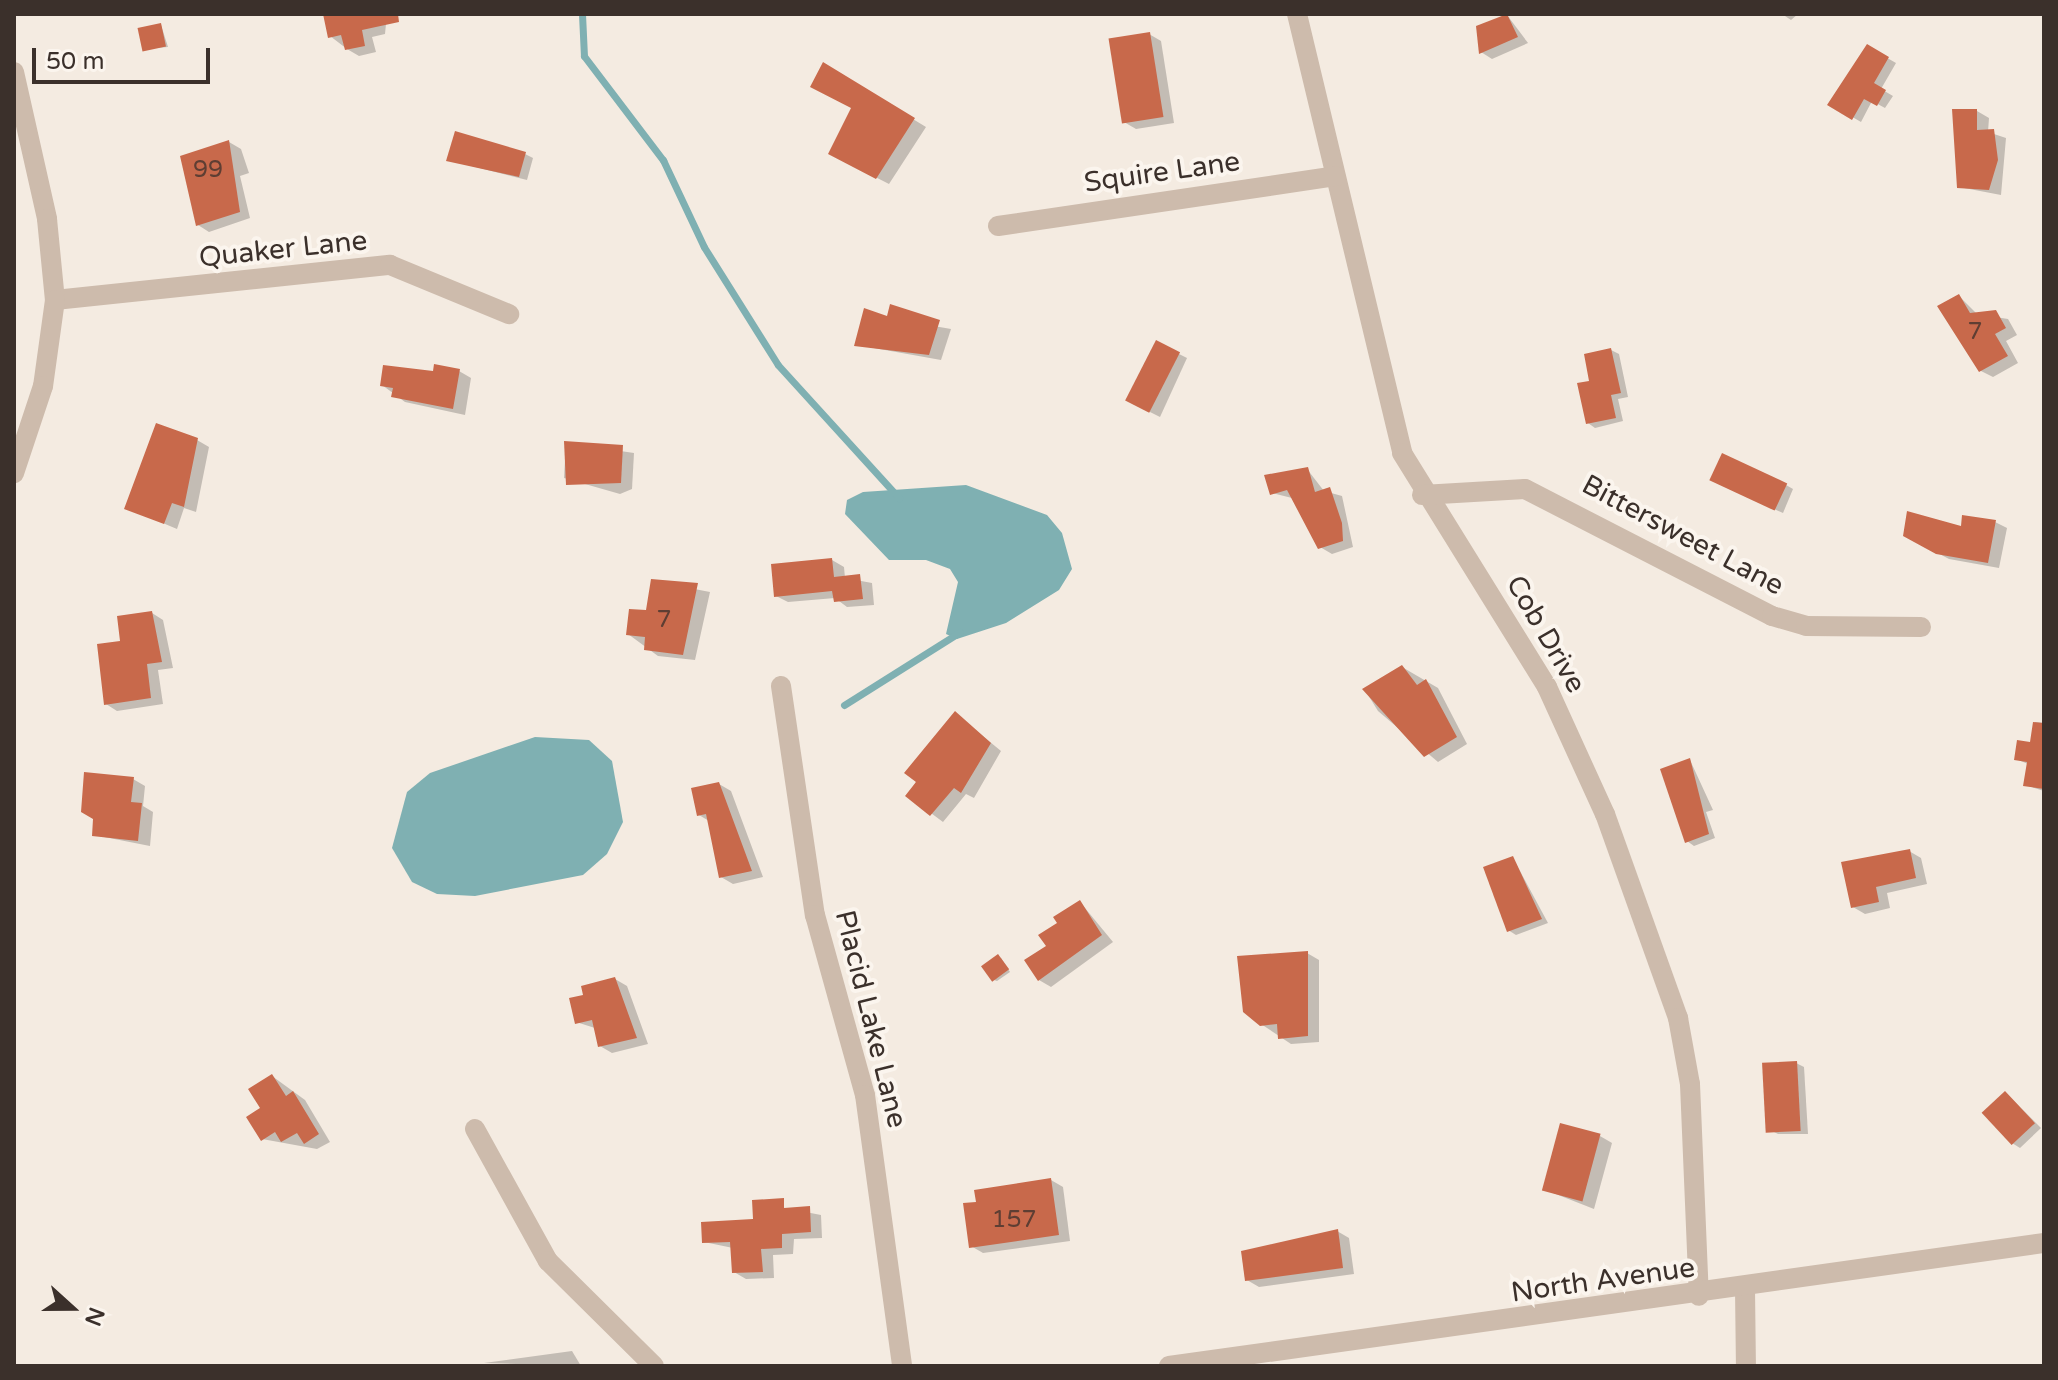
<!DOCTYPE html>
<style>
body{margin:0}
#map{position:relative;width:2058px;height:1380px;overflow:hidden;background:#f4ebe1;font-family:"Varela Round",sans-serif}
div>[style]{position:absolute}
.water>*{inset:0;background:#7fb0b2}
.shadow>*{inset:0;background:#0003}
.stream>*{height:7px;margin:-3.5px;padding:0 3.5px;transform-origin:3.5px;border-radius:3.5px;background:#7fb0b2}
.building>*{inset:0;background:#c8694b;transform-origin:0 0}
.minor>*{height:20px;margin:-10px;padding:0 10px;transform-origin:10px;border-radius:10px;background:#cdbbac}
.tertiary>*{height:20px;margin:-10px;padding:0 10px;transform-origin:10px;border-radius:10px;background:#cdbbac}
span{translate:-50% -50%;white-space:nowrap;text-align:center;line-height:1.15;-webkit-text-stroke:8px #fbf5ee;paint-order:stroke}
.number-label{font-size:24px;color:#5e3e33}
.number-label span{-webkit-text-stroke-width:0}
.street-label{font-size:28px;color:#3b302b}
.frame{position:absolute;inset:0;border:16px solid #3b302b;pointer-events:none}
.north{position:absolute;left:32px;top:1268px;width:80px;height:80px;-webkit-text-stroke:6px #fbf5ee;paint-order:stroke;rotate:111deg;font-size:22px;font-weight:700;line-height:32px;text-align:center;color:#3b302b}
.north::after{content:'';display:block;margin:auto;width:28px;height:36px;background:#3b302b;clip-path:polygon(50% 0,100% 100%,50% 72%,0 100%)}
.scale{position:absolute;left:32px;top:48px;width:178px;height:36px;box-sizing:border-box;border:4px solid #3b302b;border-top:0;padding-left:10px;font-size:24px;line-height:28px;white-space:nowrap;color:#3b302b;-webkit-text-stroke:6px #fbf5ee;paint-order:stroke}
</style>
<div id="map">
<div class="water">
<i style="clip-path:polygon(966px 485px,1047px 515px,1062px 533px,1072px 569px,1059px 590px,1006px 623px,957px 639px,946px 634px,958px 582px,950px 569px,926px 560px,889px 560px,845px 514px,847px 500px,863px 492px)"></i>
<i style="clip-path:polygon(535px 737px,589px 740px,612px 761px,623px 822px,607px 854px,583px 875px,475px 896px,437px 894px,412px 882px,392px 848px,407px 792px,430px 773px)"></i>
</div>
<div class="shadow">
<i style="clip-path:polygon(325px 14px,387px 14px,385px 34px,372px 37px,376px 52px,359px 56px,347px 49px,330px 36px)"></i>
<i style="clip-path:polygon(1782px 14px,1798px 14px,1791px 20px)"></i>
<i style="clip-path:polygon(1507px 15px,1528px 43px,1492px 59px,1481px 52px)"></i>
<i style="clip-path:polygon(161px 25px,168px 47px,143px 49px)"></i>
<i style="clip-path:polygon(1149px 34px,1161px 41px,1174px 123px,1136px 129px,1124px 122px)"></i>
<i style="clip-path:polygon(1868px 47px,1896px 63px,1881px 89px,1893px 96px,1885px 108px,1872px 101px,1861px 122px,1830px 104px)"></i>
<i style="clip-path:polygon(824px 65px,926px 127px,889px 184px,842px 160px,853px 108px)"></i>
<i style="clip-path:polygon(1977px 111px,1989px 118px,1988px 132px,2006px 138px,2001px 195px,1959px 187px)"></i>
<i style="clip-path:polygon(229px 142px,241px 149px,249px 173px,240px 176px,250px 218px,209px 232px,198px 225px)"></i>
<i style="clip-path:polygon(525px 154px,533px 158px,527px 180px,448px 160px)"></i>
<i style="clip-path:polygon(1959px 296px,1977px 314px,2008px 319px,2017px 335px,2006px 341px,2018px 363px,1993px 377px,1981px 371px)"></i>
<i style="clip-path:polygon(888px 318px,951px 329px,941px 360px,857px 345px)"></i>
<i style="clip-path:polygon(1157px 343px,1187px 358px,1160px 417px,1136px 405px)"></i>
<i style="clip-path:polygon(1611px 350px,1619px 354px,1628px 397px,1618px 399px,1623px 421px,1595px 428px,1588px 423px,1592px 382px)"></i>
<i style="clip-path:polygon(459px 371px,471px 378px,465px 415px,405px 402px,382px 385px)"></i>
<i style="clip-path:polygon(197px 440px,209px 447px,196px 512px,184px 508px,177px 529px,127px 508px)"></i>
<i style="clip-path:polygon(566px 443px,634px 453px,632px 489px,620px 494px,564px 478px)"></i>
<i style="clip-path:polygon(1307px 469px,1324px 491px,1342px 496px,1353px 547px,1332px 554px,1320px 547px,1292px 498px,1272px 493px)"></i>
<i style="clip-path:polygon(1719px 484px,1786px 485px,1793px 489px,1783px 513px)"></i>
<i style="clip-path:polygon(1995px 522px,2007px 528px,1999px 568px,1949px 559px,1917px 542px)"></i>
<i style="clip-path:polygon(832px 560px,844px 567px,845px 578px,872px 583px,874px 605px,847px 607px,835px 598px,788px 602px,776px 596px)"></i>
<i style="clip-path:polygon(653px 581px,710px 592px,695px 660px,658px 656px,628px 634px,648px 612px)"></i>
<i style="clip-path:polygon(152px 613px,163px 620px,173px 668px,158px 670px,163px 704px,117px 711px,106px 704px,123px 642px)"></i>
<i style="clip-path:polygon(1402px 667px,1438px 688px,1467px 744px,1438px 762px,1378px 711px,1365px 690px)"></i>
<i style="clip-path:polygon(955px 713px,1001px 751px,974px 798px,966px 794px,943px 822px,908px 796px)"></i>
<i style="clip-path:polygon(2035px 722px,2044px 723px,2044px 791px,2025px 785px,2028px 764px,2016px 759px,2031px 744px)"></i>
<i style="clip-path:polygon(1690px 760px,1713px 810px,1706px 812px,1715px 838px,1694px 846px,1687px 841px)"></i>
<i style="clip-path:polygon(133px 779px,145px 786px,143px 806px,153px 812px,150px 846px,94px 835px)"></i>
<i style="clip-path:polygon(719px 784px,731px 791px,763px 877px,733px 884px,721px 877px,709px 821px,699px 815px)"></i>
<i style="clip-path:polygon(1909px 851px,1921px 858px,1927px 884px,1887px 893px,1890px 908px,1865px 914px,1853px 907px)"></i>
<i style="clip-path:polygon(1513px 858px,1548px 923px,1516px 935px,1508px 930px)"></i>
<i style="clip-path:polygon(1080px 902px,1113px 942px,1051px 987px,1039px 980px,1048px 947px)"></i>
<i style="clip-path:polygon(1307px 953px,1319px 960px,1319px 1042px,1291px 1044px,1261px 1024px)"></i>
<i style="clip-path:polygon(1001px 958px,1010px 972px,997px 981px,994px 980px)"></i>
<i style="clip-path:polygon(615px 979px,627px 986px,648px 1044px,612px 1053px,600px 1046px,595px 1028px,576px 1022px,586px 996px)"></i>
<i style="clip-path:polygon(1796px 1063px,1804px 1067px,1808px 1134px,1778px 1134px,1770px 1130px)"></i>
<i style="clip-path:polygon(272px 1076px,305px 1100px,330px 1142px,317px 1149px,262px 1139px)"></i>
<i style="clip-path:polygon(2006px 1093px,2041px 1128px,2020px 1148px,2012px 1143px)"></i>
<i style="clip-path:polygon(1600px 1136px,1612px 1143px,1594px 1209px,1543px 1189px)"></i>
<i style="clip-path:polygon(1051px 1180px,1063px 1187px,1070px 1241px,983px 1253px,971px 1246px,978px 1203px)"></i>
<i style="clip-path:polygon(754px 1202px,821px 1215px,822px 1238px,794px 1239px,793px 1254px,773px 1255px,774px 1278px,746px 1279px,734px 1272px,733px 1248px,704px 1242px,755px 1220px)"></i>
<i style="clip-path:polygon(1337px 1231px,1349px 1238px,1354px 1274px,1259px 1287px,1247px 1280px)"></i>
<i style="clip-path:polygon(572px 1351px,581px 1366px,484px 1363px)"></i>
</div>
<div class="stream">
<i style="left:582px;top:14px;width:42px;rotate:87.3deg"></i>
<i style="left:584px;top:56px;width:131px;rotate:52.8deg"></i>
<i style="left:663px;top:160px;width:96px;rotate:64.8deg"></i>
<i style="left:704px;top:247px;width:139px;rotate:57.9deg"></i>
<i style="left:778px;top:365px;width:180px;rotate:47.7deg"></i>
<i style="left:844px;top:705px;width:137px;rotate:-32.2deg"></i>
</div>
<div class="building">
<i style="clip-path:polygon(323px 14px,398px 14px,399px 22px,362px 30px,365px 46px,345px 50px,341px 35px,328px 38px)"></i>
<i style="clip-path:polygon(1507px 14px,1518px 37px,1479px 54px,1476px 26px)"></i>
<i style="left:161px;top:23px;width:24px;height:24px;rotate:78deg"></i>
<i style="left:1150px;top:32px;width:86px;height:42px;rotate:81deg"></i>
<i style="clip-path:polygon(1867px 44px,1889px 57px,1874px 83px,1886px 90px,1877px 106px,1864px 99px,1852px 120px,1827px 105px)"></i>
<i style="clip-path:polygon(823px 62px,915px 118px,876px 179px,828px 154px,851px 108px,810px 87px)"></i>
<i style="clip-path:polygon(1952px 109px,1977px 109px,1977px 130px,1994px 129px,1998px 160px,1989px 190px,1957px 188px)"></i>
<i style="clip-path:polygon(455px 131px,526px 152px,519px 177px,446px 161px)"></i>
<i style="clip-path:polygon(229px 140px,240px 212px,196px 226px,180px 156px)"></i>
<i style="clip-path:polygon(1959px 294px,1970px 313px,1996px 310px,2006px 328px,1995px 334px,2008px 356px,1979px 372px,1937px 306px)"></i>
<i style="clip-path:polygon(890px 304px,940px 320px,929px 355px,854px 346px,864px 308px,887px 316px)"></i>
<i style="left:1156px;top:340px;width:27px;height:68px;rotate:27deg"></i>
<i style="clip-path:polygon(1611px 348px,1621px 393px,1611px 395px,1616px 418px,1586px 424px,1577px 383px,1589px 381px,1584px 354px)"></i>
<i style="clip-path:polygon(434px 364px,460px 369px,453px 409px,391px 397px,393px 388px,380px 386px,383px 365px,433px 371px)"></i>
<i style="clip-path:polygon(156px 423px,198px 438px,184px 507px,172px 503px,164px 524px,124px 509px)"></i>
<i style="clip-path:polygon(564px 441px,623px 445px,621px 483px,566px 485px)"></i>
<i style="left:1722px;top:453px;width:72px;height:30px;rotate:25deg"></i>
<i style="clip-path:polygon(1308px 467px,1315px 492px,1330px 487px,1342px 523px,1343px 541px,1318px 549px,1287px 490px,1270px 495px,1264px 475px)"></i>
<i style="clip-path:polygon(1907px 511px,1961px 526px,1962px 515px,1996px 520px,1988px 563px,1936px 554px,1903px 536px)"></i>
<i style="clip-path:polygon(832px 558px,834px 577px,860px 574px,863px 599px,834px 602px,832px 591px,774px 597px,771px 564px)"></i>
<i style="clip-path:polygon(651px 579px,698px 583px,683px 655px,644px 650px,645px 637px,626px 635px,629px 609px,646px 610px)"></i>
<i style="clip-path:polygon(152px 611px,162px 662px,147px 664px,151px 698px,104px 705px,97px 644px,120px 641px,117px 616px)"></i>
<i style="clip-path:polygon(1402px 665px,1417px 685px,1426px 679px,1457px 737px,1424px 757px,1362px 689px)"></i>
<i style="clip-path:polygon(955px 711px,991px 743px,961px 793px,954px 788px,930px 816px,905px 796px,916px 782px,904px 773px)"></i>
<i style="clip-path:polygon(2033px 722px,2044px 723px,2044px 789px,2023px 786px,2027px 762px,2014px 760px,2017px 740px,2030px 742px)"></i>
<i style="clip-path:polygon(1690px 758px,1709px 834px,1685px 843px,1660px 769px)"></i>
<i style="clip-path:polygon(84px 772px,134px 777px,131px 802px,142px 803px,138px 841px,92px 836px,93px 819px,81px 812px)"></i>
<i style="clip-path:polygon(719px 782px,752px 871px,719px 878px,706px 814px,697px 816px,691px 788px)"></i>
<i style="clip-path:polygon(1910px 849px,1916px 878px,1876px 887px,1879px 902px,1851px 908px,1841px 862px)"></i>
<i style="clip-path:polygon(1513px 856px,1542px 919px,1507px 932px,1483px 867px)"></i>
<i style="clip-path:polygon(1080px 900px,1102px 935px,1038px 981px,1024px 960px,1046px 946px,1038px 935px,1057px 923px,1053px 917px)"></i>
<i style="clip-path:polygon(1308px 951px,1308px 1036px,1278px 1039px,1277px 1024px,1260px 1026px,1243px 1012px,1237px 956px)"></i>
<i style="left:998px;top:954px;width:19px;height:21px;rotate:54deg"></i>
<i style="clip-path:polygon(615px 977px,637px 1038px,598px 1047px,592px 1020px,575px 1024px,569px 998px,583px 995px,581px 986px)"></i>
<i style="left:1797px;top:1061px;width:70px;height:35px;rotate:87deg"></i>
<i style="clip-path:polygon(272px 1074px,286px 1096px,293px 1091px,319px 1134px,304px 1144px,297px 1133px,281px 1142px,275px 1132px,261px 1141px,246px 1117px,260px 1108px,248px 1089px)"></i>
<i style="left:2005px;top:1091px;width:44px;height:32px;rotate:47deg"></i>
<i style="left:1560px;top:1123px;width:42px;height:70px;rotate:15deg"></i>
<i style="clip-path:polygon(1051px 1178px,1059px 1235px,969px 1248px,963px 1203px,976px 1202px,974px 1190px)"></i>
<i style="clip-path:polygon(784px 1198px,784px 1208px,810px 1206px,811px 1232px,782px 1234px,782px 1248px,761px 1249px,763px 1272px,732px 1273px,730px 1242px,702px 1243px,701px 1222px,753px 1219px,752px 1200px)"></i>
<i style="clip-path:polygon(1338px 1229px,1343px 1268px,1245px 1281px,1241px 1251px)"></i>
</div>
<div class="minor">
<i style="left:1297px;top:14px;width:451px;rotate:76.5deg"></i>
<i style="left:1402px;top:453px;width:275px;rotate:58.2deg"></i>
<i style="left:1547px;top:687px;width:140px;rotate:65.5deg"></i>
<i style="left:1605px;top:814px;width:217px;rotate:70.3deg"></i>
<i style="left:1678px;top:1018px;width:67px;rotate:79.7deg"></i>
<i style="left:1690px;top:1084px;width:212px;rotate:87.6deg"></i>
<i style="left:998px;top:226px;width:341px;rotate:-8.4deg"></i>
<i style="left:55px;top:300px;width:337px;rotate:-6deg"></i>
<i style="left:390px;top:265px;width:129px;rotate:22.4deg"></i>
<i style="left:1422px;top:495px;width:103px;rotate:-3.3deg"></i>
<i style="left:1525px;top:489px;width:278px;rotate:27.2deg"></i>
<i style="left:1772px;top:616px;width:35px;rotate:16deg"></i>
<i style="left:1806px;top:626px;width:115px;rotate:0.5deg"></i>
<i style="left:781px;top:686px;width:232px;rotate:81.6deg"></i>
<i style="left:815px;top:915px;width:187px;rotate:74.5deg"></i>
<i style="left:865px;top:1095px;width:274px;rotate:82.2deg"></i>
<i style="left:475px;top:1129px;width:151px;rotate:61.1deg"></i>
<i style="left:548px;top:1261px;width:149px;rotate:44.7deg"></i>
<i style="left:1745px;top:1289px;width:77px;rotate:89.3deg"></i>
</div>
<div class="tertiary">
<i style="left:14px;top:72px;width:151px;rotate:77.3deg"></i>
<i style="left:47px;top:219px;width:81px;rotate:84.4deg"></i>
<i style="left:55px;top:300px;width:87px;rotate:97.9deg"></i>
<i style="left:43px;top:386px;width:92px;rotate:108.4deg"></i>
<i style="left:1169px;top:1366px;width:884px;rotate:-8deg"></i>
</div>
<div class="number-label">
<span style="left:208px;top:170px">99</span>
<span style="left:1975px;top:332px">7</span>
<span style="left:664px;top:620px">7</span>
<span style="left:1014px;top:1220px">157</span>
</div>
<div class="street-label">
<span style="left:1162px;top:172px;rotate:-8deg">Squire Lane</span>
<span style="left:283px;top:249px;rotate:-6deg">Quaker Lane</span>
<span style="left:1683px;top:535px;rotate:28deg">Bittersweet Lane</span>
<span style="left:1546px;top:634px;rotate:60deg">Cob Drive</span>
<span style="left:871px;top:1019px;rotate:76deg">Placid Lake Lane</span>
<span style="left:1603px;top:1280px;rotate:-8deg">North Avenue</span>
</div>
<div class="frame"></div>
<div class="north">N</div>
<div class="scale">50 m</div>
</div>
